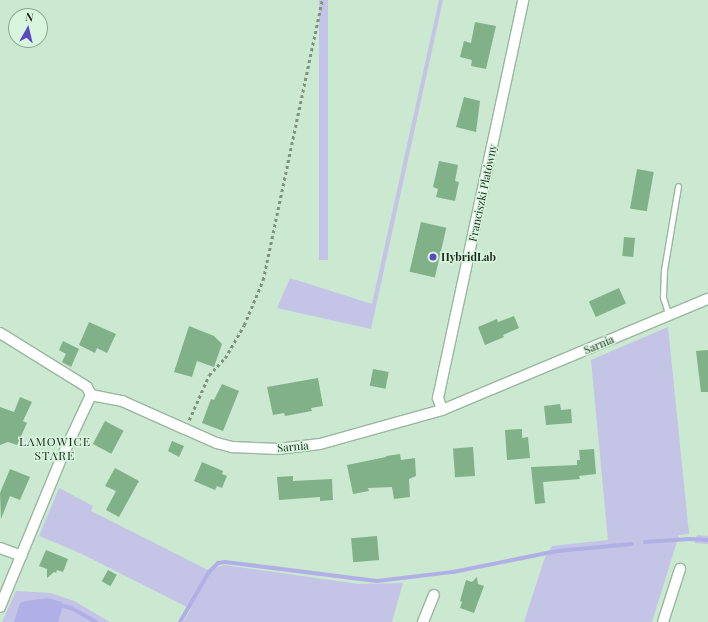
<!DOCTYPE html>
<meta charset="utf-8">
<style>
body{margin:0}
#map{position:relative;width:708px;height:622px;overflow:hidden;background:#cbe8d0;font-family:"Playfair Display",serif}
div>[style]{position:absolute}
.green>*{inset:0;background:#c4c4e7;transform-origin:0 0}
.water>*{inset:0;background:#b1b0e6}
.stream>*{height:4px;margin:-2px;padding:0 2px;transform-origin:2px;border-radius:2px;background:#b1b0e6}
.building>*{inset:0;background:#80b189;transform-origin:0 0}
.path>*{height:2.5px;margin-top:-1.25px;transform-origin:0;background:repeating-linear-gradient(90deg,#7d9280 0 3px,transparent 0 6px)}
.roads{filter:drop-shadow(1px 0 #9ab69f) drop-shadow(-1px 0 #9ab69f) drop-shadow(0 1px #9ab69f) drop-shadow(0 -1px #9ab69f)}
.service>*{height:5px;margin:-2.5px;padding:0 2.5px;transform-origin:2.5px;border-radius:2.5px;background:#fff}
.minor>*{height:10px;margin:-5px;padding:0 5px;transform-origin:5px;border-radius:5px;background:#fff}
.dots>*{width:11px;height:11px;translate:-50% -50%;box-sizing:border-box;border:2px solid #d8f6dd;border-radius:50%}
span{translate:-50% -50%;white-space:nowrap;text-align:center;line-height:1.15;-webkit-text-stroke:3px #d8f6dd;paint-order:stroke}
.street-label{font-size:11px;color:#1d281f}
.poi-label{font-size:11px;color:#1d281f;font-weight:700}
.left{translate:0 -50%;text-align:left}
.neighbourhood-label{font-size:12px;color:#1d281f;letter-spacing:1px}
.north{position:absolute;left:8px;top:8px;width:40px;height:40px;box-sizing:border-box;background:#d8f6dd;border:1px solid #8da491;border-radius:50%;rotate:8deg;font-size:11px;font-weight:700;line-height:16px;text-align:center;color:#1d281f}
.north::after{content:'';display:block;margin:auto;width:14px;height:18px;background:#5c48c0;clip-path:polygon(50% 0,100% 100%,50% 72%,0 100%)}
</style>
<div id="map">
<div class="green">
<i style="left:319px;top:0;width:9px;height:260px"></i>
<i style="clip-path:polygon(439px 0,443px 0,371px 329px,277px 308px,290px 278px,372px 304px)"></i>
<i style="clip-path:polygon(668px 327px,689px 534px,679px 535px,652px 622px,524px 622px,545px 557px,552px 546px,608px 540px,591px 360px)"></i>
<i style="clip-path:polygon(59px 488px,93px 506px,91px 511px,212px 572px,215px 568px,224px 565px,359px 584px,403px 583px,392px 622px,183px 622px,191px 609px,80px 553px,39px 536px)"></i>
<i style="clip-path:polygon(697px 535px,708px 536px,708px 544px,695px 543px)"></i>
<i style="clip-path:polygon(16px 591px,51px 593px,74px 601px,110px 622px,2px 622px)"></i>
</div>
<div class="water">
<i style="clip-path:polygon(48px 598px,62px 602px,63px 606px,58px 622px,14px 622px,20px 603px,26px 601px)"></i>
</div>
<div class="stream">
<i style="left:645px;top:542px;width:44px;rotate:-3.9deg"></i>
<i style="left:689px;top:539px;width:19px;rotate:3deg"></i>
<i style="left:63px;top:606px;width:8px;rotate:14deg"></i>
<i style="left:71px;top:608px;width:29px;rotate:29deg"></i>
<i style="left:180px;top:622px;width:58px;rotate:-59.9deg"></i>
<i style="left:209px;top:572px;width:13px;rotate:-45deg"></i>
<i style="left:218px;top:563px;width:7px;rotate:-8deg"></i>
<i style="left:225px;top:562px;width:153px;rotate:7.1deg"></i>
<i style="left:377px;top:581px;width:77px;rotate:-6.8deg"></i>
<i style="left:453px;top:572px;width:106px;rotate:-11.4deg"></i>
<i style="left:557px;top:551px;width:75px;rotate:-5.3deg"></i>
</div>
<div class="building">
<i style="clip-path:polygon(475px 22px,496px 26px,486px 69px,471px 66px,472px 60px,460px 57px,464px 41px,471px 43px)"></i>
<i style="clip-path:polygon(464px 97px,480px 101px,476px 132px,456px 127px)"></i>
<i style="clip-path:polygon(439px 161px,458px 165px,455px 181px,459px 182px,455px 201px,436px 197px,438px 189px,433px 187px)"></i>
<i style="left:637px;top:169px;width:17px;height:40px;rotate:10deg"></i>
<i style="left:421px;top:222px;width:26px;height:51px;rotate:13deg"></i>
<i style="left:624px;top:237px;width:11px;height:19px;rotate:5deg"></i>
<i style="left:619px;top:288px;width:17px;height:33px;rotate:66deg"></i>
<i style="clip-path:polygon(514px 316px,519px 328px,503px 335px,504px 337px,485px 345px,478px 327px,497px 319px,498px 322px)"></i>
<i style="clip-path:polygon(89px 322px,116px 334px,107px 353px,97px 348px,95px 353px,79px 345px)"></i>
<i style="clip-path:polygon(189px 326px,214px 336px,222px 344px,214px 367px,197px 361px,192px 377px,174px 372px)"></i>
<i style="clip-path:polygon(63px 341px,79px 349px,71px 367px,62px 362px,66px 354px,59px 350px)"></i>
<i style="clip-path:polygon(708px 350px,708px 392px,701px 392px,696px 351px)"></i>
<i style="left:373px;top:369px;width:16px;height:17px;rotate:11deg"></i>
<i style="clip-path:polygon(318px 378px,323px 406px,311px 408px,312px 411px,285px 416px,284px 413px,273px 415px,267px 387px)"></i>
<i style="clip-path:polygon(222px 384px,239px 391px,223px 431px,202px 423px,211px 399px,214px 400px)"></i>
<i style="clip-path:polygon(20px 397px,32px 402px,23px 421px,27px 423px,17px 445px,8px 442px,0 445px,0 407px,14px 412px)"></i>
<i style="clip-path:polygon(560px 404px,561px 410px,571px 409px,572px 423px,546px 425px,544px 406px)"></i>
<i style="left:105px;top:421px;width:21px;height:26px;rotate:28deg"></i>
<i style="clip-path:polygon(522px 429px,522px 438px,528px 437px,530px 458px,507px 460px,505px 430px)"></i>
<i style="clip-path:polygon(172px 441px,184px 446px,179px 457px,168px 451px)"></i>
<i style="left:473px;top:447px;width:29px;height:20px;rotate:86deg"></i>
<i style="clip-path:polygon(594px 449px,596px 474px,579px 476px,580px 479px,543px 482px,545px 503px,535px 504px,531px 467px,577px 465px,577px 460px,580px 460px,579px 450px)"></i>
<i style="clip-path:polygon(400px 454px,401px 460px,415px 458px,416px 476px,409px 479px,410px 497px,394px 499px,392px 487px,368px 488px,369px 491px,353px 494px,347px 465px,386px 457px,386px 456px)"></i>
<i style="clip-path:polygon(202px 462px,223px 471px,222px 474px,227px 476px,222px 488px,217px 486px,215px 490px,194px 481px)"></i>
<i style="clip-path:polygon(115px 468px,139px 481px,119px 517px,106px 510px,116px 491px,105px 486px)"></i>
<i style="clip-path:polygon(10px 469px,30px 477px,20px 500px,10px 496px,1px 519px,0 493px)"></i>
<i style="clip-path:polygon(293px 476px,293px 481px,332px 479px,333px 500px,320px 501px,320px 497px,279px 500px,277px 477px)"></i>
<i style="left:377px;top:536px;width:24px;height:26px;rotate:85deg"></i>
<i style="clip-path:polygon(46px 550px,68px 559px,63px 572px,57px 570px,56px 573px,54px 572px,47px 578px,47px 569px,39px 566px)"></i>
<i style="left:108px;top:570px;width:10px;height:13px;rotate:29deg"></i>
<i style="clip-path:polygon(477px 577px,478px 584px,484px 586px,474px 613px,460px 608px,462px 602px,460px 601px,466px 580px,472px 582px)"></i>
</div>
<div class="path">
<i style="left:189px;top:420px;width:49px;rotate:-66deg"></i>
<i style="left:209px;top:375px;width:23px;rotate:-47deg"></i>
<i style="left:225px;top:358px;width:38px;rotate:-60deg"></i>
<i style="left:244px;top:325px;width:49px;rotate:-67.1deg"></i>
<i style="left:263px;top:280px;width:286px;rotate:-78.1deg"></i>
</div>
<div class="roads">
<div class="service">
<i style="left:669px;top:316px;width:20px;rotate:-108deg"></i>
<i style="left:663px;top:297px;width:27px;rotate:-88deg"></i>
<i style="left:664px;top:270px;width:85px;rotate:-80.5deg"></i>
</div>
<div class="minor">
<i style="left:0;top:333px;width:102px;rotate:31.8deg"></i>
<i style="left:87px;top:387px;width:9px;rotate:63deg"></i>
<i style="left:91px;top:395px;width:32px;rotate:11deg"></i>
<i style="left:122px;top:401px;width:69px;rotate:24deg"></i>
<i style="left:185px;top:429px;width:35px;rotate:24deg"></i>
<i style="left:217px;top:443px;width:16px;rotate:15deg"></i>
<i style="left:232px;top:447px;width:46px;rotate:2.5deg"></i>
<i style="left:278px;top:449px;width:42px;rotate:-6.8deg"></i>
<i style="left:320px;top:444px;width:127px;rotate:-15.6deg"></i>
<i style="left:442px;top:410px;width:288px;rotate:-22.7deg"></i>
<i style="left:442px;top:410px;width:13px;rotate:-108deg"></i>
<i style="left:438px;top:398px;width:407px;rotate:-77.9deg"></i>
<i style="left:0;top:548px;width:23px;rotate:20deg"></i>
<i style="left:0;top:607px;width:160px;rotate:-67.6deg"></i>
<i style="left:61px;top:459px;width:71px;rotate:-64.9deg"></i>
<i style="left:423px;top:622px;width:29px;rotate:-68deg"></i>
<i style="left:663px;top:622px;width:56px;rotate:-72.2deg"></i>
</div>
</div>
<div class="dots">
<i style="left:433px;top:257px;background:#5c48c0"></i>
</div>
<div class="street-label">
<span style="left:483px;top:193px;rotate:-78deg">Franciszki Platówny</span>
<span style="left:599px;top:345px;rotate:-23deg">Sarnia</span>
<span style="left:293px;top:447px;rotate:-5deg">Sarnia</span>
</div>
<div class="poi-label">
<span class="left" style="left:441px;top:257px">HybridLab</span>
</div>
<div class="neighbourhood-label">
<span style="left:55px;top:449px">LAMOWICE<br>STARE</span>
</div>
<div class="north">N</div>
</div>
